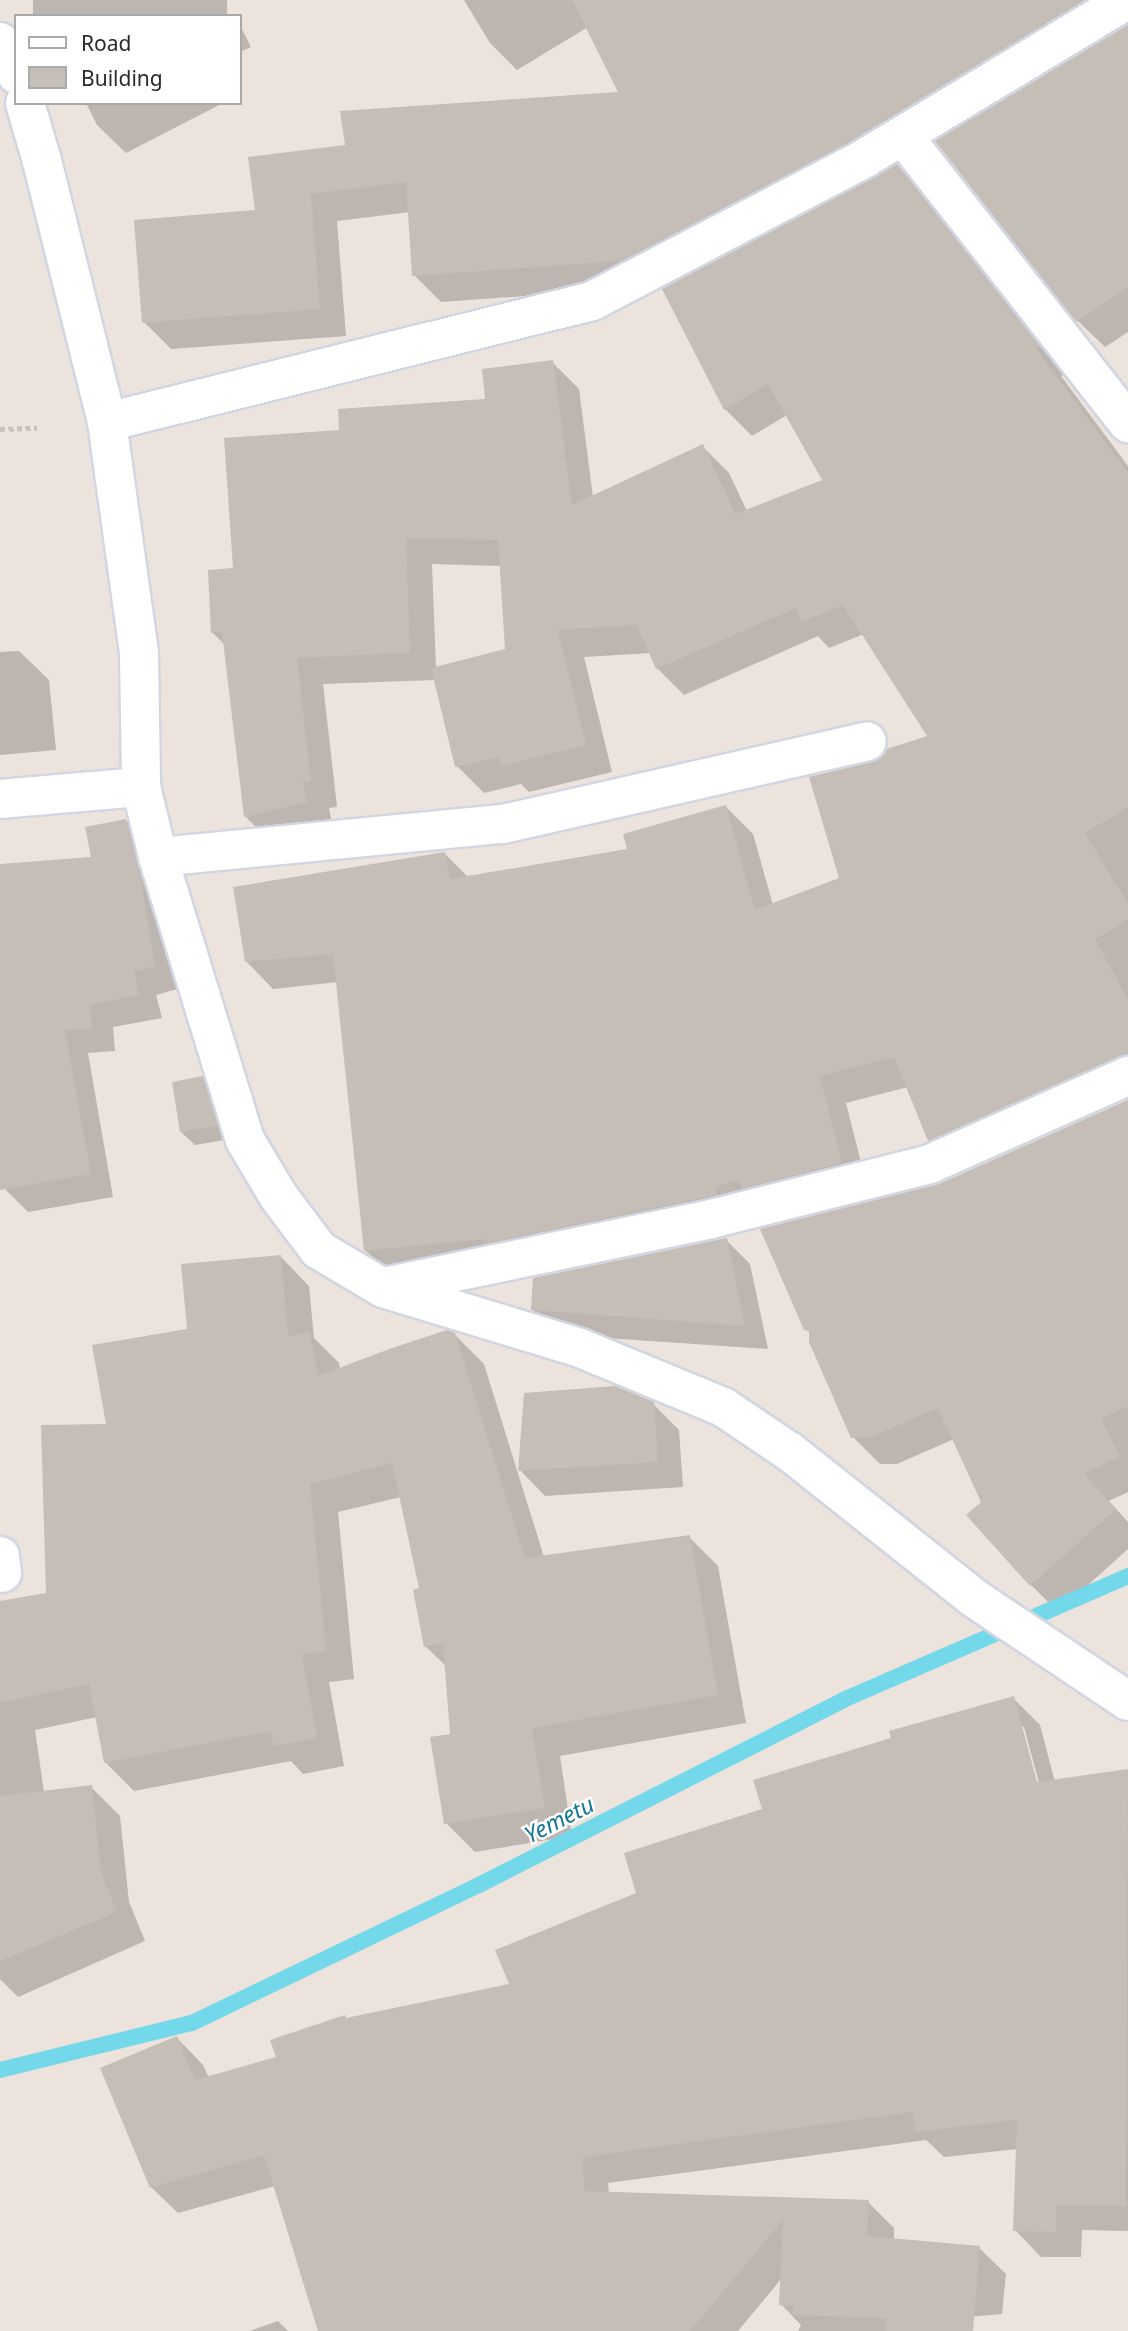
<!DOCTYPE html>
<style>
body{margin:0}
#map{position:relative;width:1128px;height:2331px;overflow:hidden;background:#ebe3dc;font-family:"Noto Sans",sans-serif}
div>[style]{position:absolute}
.shadow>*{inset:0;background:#0003;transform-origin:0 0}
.stream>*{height:16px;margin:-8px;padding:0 8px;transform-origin:8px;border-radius:8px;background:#73d8e9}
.building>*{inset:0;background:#c4beb7}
.path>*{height:4.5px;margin-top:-2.25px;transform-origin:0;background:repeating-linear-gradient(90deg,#c3c3c3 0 5px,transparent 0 8.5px)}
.roads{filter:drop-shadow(2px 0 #d1d6e2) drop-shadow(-2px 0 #d1d6e2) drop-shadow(0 2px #d1d6e2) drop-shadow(0 -2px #d1d6e2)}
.minor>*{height:38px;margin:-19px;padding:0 19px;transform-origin:19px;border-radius:19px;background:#fff}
span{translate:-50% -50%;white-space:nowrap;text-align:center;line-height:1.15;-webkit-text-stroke:5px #fff;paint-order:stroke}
.water-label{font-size:23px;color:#137794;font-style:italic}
.legend{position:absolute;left:14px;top:14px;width:228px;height:91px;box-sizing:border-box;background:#fff;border:2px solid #aaa;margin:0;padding:9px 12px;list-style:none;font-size:21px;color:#2a2a2a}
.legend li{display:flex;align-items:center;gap:14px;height:35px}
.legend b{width:35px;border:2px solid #aaa}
</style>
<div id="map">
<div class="shadow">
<i style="left:33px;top:0;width:194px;height:18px"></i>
<i style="clip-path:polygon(464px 0,1128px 0,649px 287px,441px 302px,414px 275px,410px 212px,337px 221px,346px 336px,171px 349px,144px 322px,257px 211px,347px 146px,621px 94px,588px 27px,517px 70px,490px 43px)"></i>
<i style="clip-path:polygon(240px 25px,251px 47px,240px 52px)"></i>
<i style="clip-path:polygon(1128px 27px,1128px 332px,1105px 347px,1078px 321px)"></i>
<i style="clip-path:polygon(86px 103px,223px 103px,126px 153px,97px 125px)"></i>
<i style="clip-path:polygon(evenodd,897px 166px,924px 193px,1065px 374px,1061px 376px,1128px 466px,1128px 1091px,956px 1167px,929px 1140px,908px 1087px,846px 1103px,868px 1190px,393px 1278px,366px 1251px,338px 982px,273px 989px,246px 961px,445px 854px,469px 878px,630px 850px,726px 807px,753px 834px,773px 905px,841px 879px,872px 764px,930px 737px,864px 634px,829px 648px,818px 636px,684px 695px,657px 668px,651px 653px,584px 657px,612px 772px,529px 792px,521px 784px,484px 793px,457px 766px,435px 680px,323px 684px,337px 807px,329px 808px,333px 829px,273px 844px,246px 817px,225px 645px,213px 633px,234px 570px,341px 431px,487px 400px,552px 362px,579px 389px,593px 497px,702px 446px,729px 473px,747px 511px,824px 481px,787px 415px,752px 436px,725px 409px,897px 166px,432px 564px,502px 566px,507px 650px,436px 668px,432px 564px)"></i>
<i style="clip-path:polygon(19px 651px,49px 680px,56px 750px,0 755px,0 652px)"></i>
<i style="clip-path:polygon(126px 821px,149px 844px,163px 899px,177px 989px,156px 995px,162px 1018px,113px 1027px,115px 1051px,88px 1053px,113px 1197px,28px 1212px,5px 1189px,0 1162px,0 866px,93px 858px)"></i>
<i style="clip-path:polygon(202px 1078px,215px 1092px,230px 1139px,195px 1145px,181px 1132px)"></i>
<i style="clip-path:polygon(1128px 1102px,1128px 1492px,1109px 1501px,1128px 1522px,1128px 1549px,1058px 1612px,1031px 1585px,983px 1503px,954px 1439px,897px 1464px,880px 1464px,853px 1437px,811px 1334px,806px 1329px,939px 1186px)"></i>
<i style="clip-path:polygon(726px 1240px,750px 1264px,768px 1349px,562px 1335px,533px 1310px)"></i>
<i style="clip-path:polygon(281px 1257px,309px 1286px,314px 1338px,339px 1363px,340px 1370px,454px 1334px,484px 1364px,544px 1557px,689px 1537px,718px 1566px,746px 1723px,560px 1756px,572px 1836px,475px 1852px,446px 1823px,452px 1735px,447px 1667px,425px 1646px,422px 1590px,401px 1497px,338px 1512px,354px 1679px,329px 1682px,344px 1766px,303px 1774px,291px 1761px,134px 1791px,105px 1762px,97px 1717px,35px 1730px,44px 1792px,91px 1787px,120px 1816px,129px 1902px,145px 1941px,18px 1997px,0 1979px,0 1603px,48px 1594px,108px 1425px,188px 1330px)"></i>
<i style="clip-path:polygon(653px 1404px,679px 1430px,683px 1487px,545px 1496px,520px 1470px)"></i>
<i style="clip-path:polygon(evenodd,1013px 1698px,1040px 1725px,1055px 1782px,1128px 1771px,1128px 2231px,1082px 2230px,1081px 2257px,1041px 2257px,1015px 2230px,1018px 2149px,944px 2157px,926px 2140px,608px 2183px,609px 2193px,868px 2202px,894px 2228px,894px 2241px,979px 2248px,1006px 2274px,1002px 2314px,918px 2321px,928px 2331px,798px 2331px,801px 2325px,781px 2304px,782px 2278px,738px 2331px,327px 2331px,275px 2186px,178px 2213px,151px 2187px,177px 2038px,203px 2065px,209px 2078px,278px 2058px,347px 2020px,511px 1985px,638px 1894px,764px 1810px,893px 1739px,1013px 1698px,1020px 1727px,1024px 1727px,1041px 1790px,1038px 1791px,1020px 1727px)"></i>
<i style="clip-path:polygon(278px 2321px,288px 2331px,250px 2331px)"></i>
</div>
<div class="stream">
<i style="left:0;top:2070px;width:198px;rotate:-13.8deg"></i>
<i style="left:192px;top:2023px;width:318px;rotate:-25.7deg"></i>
<i style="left:479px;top:1885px;width:408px;rotate:-26.9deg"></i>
<i style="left:843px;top:1700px;width:311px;rotate:-23.5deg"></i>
</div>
<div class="building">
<i style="clip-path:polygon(572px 0,1085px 0,854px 139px,621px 261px,412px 276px,406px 182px,311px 194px,320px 309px,142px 323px,134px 220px,255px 210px,248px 157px,345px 145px,340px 111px,618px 92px)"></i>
<i style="clip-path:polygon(1128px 25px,1128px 287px,1076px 322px,935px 141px)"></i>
<i style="clip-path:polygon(897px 164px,1040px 346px,1036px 349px,1128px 473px,1128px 807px,1085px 833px,1128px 904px,1128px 919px,1095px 939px,1128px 1000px,1128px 1055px,928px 1141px,894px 1057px,820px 1076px,842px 1163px,742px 1189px,739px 1180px,716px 1187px,717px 1195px,486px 1243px,485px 1239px,364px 1251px,333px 954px,245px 962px,233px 887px,445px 852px,450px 879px,627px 849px,623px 834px,726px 805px,755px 910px,839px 878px,809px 777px,872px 762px,881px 757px,887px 749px,927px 736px,843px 605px,801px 622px,796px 608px,656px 669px,637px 625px,558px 630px,586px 745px,500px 766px,498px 757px,455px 767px,431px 668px,505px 649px,498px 540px,406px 538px,410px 653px,297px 658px,311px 781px,303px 782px,307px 802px,244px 817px,222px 632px,211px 633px,208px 570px,233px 568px,224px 438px,339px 430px,338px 409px,485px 399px,482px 369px,553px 360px,572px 505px,703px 444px,735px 514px,822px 480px,768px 384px,724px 410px,662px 289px)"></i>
<i style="clip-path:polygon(126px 819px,140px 874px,155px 966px,134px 972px,139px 995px,90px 1005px,92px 1029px,65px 1030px,91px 1174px,0 1190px,0 864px,91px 857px,85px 827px)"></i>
<i style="clip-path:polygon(203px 1076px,218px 1126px,180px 1132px,172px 1082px)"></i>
<i style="clip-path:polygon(1128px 1100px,1128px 1406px,1101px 1418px,1120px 1456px,1084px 1474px,1116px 1509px,1030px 1586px,966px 1515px,981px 1502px,938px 1408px,869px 1438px,851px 1438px,809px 1342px,809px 1331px,804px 1330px,760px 1229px,939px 1184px)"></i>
<i style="clip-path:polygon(727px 1238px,745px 1326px,531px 1310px,533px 1278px)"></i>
<i style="clip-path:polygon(281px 1255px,288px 1336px,310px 1332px,318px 1376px,392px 1348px,447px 1330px,455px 1333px,525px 1558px,690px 1535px,718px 1695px,532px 1728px,545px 1808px,444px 1824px,430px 1737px,450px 1734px,443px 1643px,424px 1647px,413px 1590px,419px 1588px,392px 1463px,310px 1484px,326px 1651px,302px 1654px,317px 1738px,273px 1746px,271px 1731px,104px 1763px,89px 1684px,0 1703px,0 1601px,46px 1593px,41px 1425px,106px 1424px,92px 1345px,187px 1329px,181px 1264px)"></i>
<i style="clip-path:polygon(615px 1386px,654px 1402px,658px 1462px,518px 1471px,524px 1393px)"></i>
<i style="clip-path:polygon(1014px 1696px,1037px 1782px,1128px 1769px,1126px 2206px,1056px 2205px,1056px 2232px,1013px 2231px,1017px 2120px,915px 2132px,913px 2112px,583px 2157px,584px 2191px,869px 2200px,867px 2236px,980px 2246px,973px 2331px,885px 2331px,886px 2318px,792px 2315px,793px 2306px,779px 2305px,783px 2220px,690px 2331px,318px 2331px,264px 2155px,150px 2188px,100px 2068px,177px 2036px,195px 2080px,276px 2057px,270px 2040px,345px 2015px,346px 2018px,509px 1984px,495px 1950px,636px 1893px,624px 1853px,762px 1809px,753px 1780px,891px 1738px,889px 1731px)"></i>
<i style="clip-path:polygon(92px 1785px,101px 1872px,117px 1912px,0 1961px,0 1796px)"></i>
</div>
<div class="path">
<i style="left:0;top:429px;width:37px;rotate:-2deg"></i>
</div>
<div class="roads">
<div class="minor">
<i style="left:0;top:42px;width:36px;rotate:63deg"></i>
<i style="left:25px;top:103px;width:60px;rotate:73.7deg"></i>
<i style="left:42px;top:161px;width:269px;rotate:76deg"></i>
<i style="left:107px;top:422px;width:233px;rotate:82.1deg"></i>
<i style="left:139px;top:653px;width:134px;rotate:89.1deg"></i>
<i style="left:141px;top:787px;width:72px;rotate:76.3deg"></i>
<i style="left:158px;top:857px;width:296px;rotate:72.9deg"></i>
<i style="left:245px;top:1140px;width:66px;rotate:59.2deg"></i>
<i style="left:279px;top:1197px;width:66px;rotate:53deg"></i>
<i style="left:319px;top:1250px;width:74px;rotate:30.7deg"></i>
<i style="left:383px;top:1288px;width:206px;rotate:16.9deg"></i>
<i style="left:580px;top:1348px;width:155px;rotate:22.4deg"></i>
<i style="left:723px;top:1407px;width:81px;rotate:33.9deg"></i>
<i style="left:790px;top:1452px;width:235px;rotate:38.4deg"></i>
<i style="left:974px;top:1598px;width:185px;rotate:33.8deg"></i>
<i style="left:903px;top:136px;width:365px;rotate:51.9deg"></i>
<i style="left:107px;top:422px;width:500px;rotate:-14deg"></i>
<i style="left:592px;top:301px;width:308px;rotate:-27.6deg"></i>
<i style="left:865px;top:158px;width:306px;rotate:-31.1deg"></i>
<i style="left:0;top:799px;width:142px;rotate:-4.9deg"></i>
<i style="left:158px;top:857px;width:347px;rotate:-5.5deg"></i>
<i style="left:503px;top:824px;width:373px;rotate:-12.8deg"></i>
<i style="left:388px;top:1286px;width:330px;rotate:-11.7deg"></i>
<i style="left:711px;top:1219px;width:226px;rotate:-14.1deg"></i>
<i style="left:930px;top:1164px;width:217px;rotate:-24deg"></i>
<i style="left:0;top:1556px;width:17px;rotate:83deg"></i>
</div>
</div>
<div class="water-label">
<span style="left:559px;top:1819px;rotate:-27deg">Yemetu</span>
</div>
<ul class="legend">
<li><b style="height:9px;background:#fff"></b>Road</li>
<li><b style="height:19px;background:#c4beb7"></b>Building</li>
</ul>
</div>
